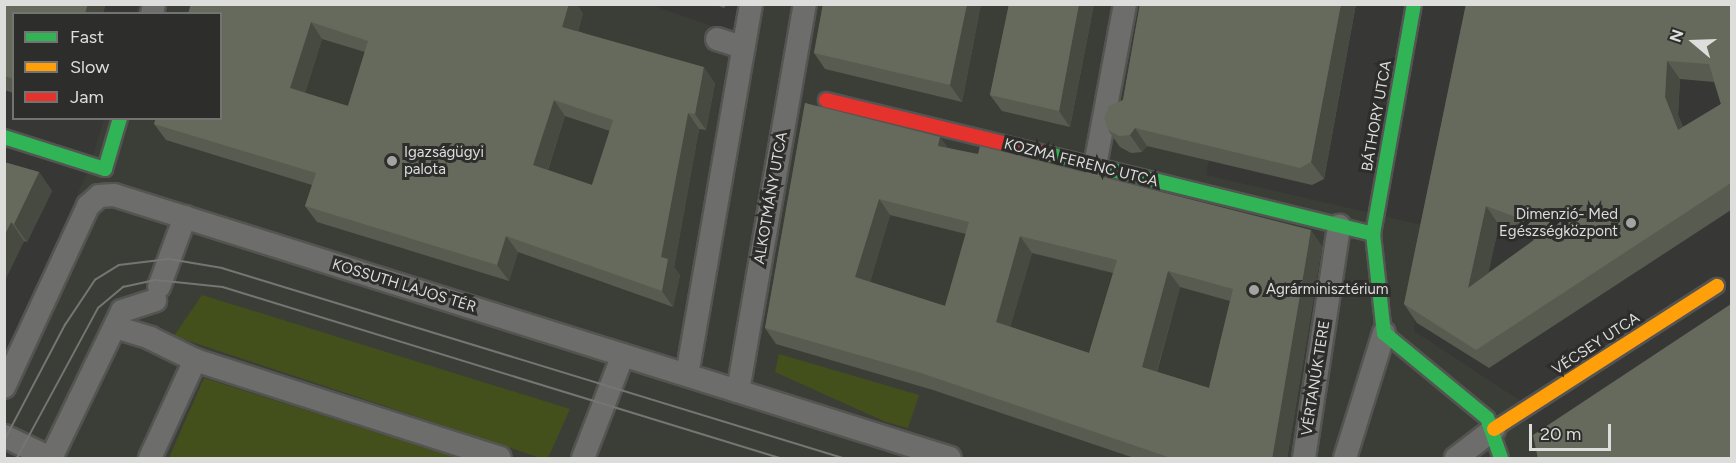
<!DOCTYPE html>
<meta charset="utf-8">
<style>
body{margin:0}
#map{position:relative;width:1736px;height:463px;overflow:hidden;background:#373736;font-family:Figtree,sans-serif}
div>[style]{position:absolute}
.built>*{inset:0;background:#3b3e36}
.green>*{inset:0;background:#43501c}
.roads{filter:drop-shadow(2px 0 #545453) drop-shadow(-2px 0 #545453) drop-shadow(0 2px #545453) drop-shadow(0 -2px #545453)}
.street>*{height:22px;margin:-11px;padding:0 11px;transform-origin:11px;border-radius:11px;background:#6d6d6c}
.fast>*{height:14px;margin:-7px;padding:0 7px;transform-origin:7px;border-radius:7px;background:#30b455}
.slow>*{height:14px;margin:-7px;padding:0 7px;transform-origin:7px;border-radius:7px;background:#ff9f0a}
.jam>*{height:14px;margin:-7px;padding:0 7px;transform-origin:7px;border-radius:7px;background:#e5322d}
.tram>*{height:1.5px;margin:-0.75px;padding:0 0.75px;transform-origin:0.75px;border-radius:0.75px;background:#757574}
.wall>*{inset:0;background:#585b4f}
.shaded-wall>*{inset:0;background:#474a40}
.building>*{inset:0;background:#666a5c}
.dots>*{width:16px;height:16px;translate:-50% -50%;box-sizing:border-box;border:3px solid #2d2e2b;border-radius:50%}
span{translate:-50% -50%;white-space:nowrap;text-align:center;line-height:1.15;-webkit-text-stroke:6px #2d2e2b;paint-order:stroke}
.street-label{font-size:15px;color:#dddedc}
.poi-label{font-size:15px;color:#dddedc}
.left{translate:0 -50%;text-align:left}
.right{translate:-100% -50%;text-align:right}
.frame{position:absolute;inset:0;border:6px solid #dddedc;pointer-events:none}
.legend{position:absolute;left:12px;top:12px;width:210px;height:108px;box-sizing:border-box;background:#2d2e2b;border:2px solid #737472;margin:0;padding:8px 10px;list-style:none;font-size:18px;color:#dddedc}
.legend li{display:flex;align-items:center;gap:12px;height:30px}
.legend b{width:30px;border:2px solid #737472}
.north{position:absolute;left:1664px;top:12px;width:60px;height:60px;-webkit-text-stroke:4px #2d2e2b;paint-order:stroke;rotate:289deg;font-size:16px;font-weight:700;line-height:24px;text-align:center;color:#dddedc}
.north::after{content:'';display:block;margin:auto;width:21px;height:27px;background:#dddedc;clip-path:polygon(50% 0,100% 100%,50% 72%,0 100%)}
.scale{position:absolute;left:1529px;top:424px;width:82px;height:27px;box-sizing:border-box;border:3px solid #dddedc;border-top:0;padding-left:8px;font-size:18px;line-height:21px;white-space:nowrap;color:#dddedc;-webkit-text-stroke:4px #2d2e2b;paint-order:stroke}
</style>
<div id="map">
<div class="built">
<i style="clip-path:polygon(138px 4px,649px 4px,737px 35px,743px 5px,1143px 5px,1232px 46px,1206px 175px,1422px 225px,1414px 331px,1519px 400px,1542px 458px,5px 458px,5px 357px,90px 166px,104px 119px,220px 118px,220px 14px,136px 13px)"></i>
</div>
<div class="green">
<i style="clip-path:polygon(202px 295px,570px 409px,548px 458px,541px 458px,174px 336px)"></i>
<i style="clip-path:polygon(779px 354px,919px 395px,908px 428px,886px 422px,775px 372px)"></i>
<i style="clip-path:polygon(204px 378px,458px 458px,169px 458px)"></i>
</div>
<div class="roads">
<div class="street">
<i style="left:152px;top:14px;width:10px;rotate:-79deg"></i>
<i style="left:717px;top:39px;width:28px;rotate:18deg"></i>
<i style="left:1095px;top:166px;width:165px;rotate:-79.5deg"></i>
<i style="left:159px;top:287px;width:75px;rotate:-69.6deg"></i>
<i style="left:115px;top:327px;width:37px;rotate:17deg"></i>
<i style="left:150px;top:338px;width:50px;rotate:26.1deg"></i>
<i style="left:195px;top:360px;width:320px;rotate:17.8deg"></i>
<i style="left:687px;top:375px;width:376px;rotate:-80.2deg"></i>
<i style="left:4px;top:387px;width:200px;rotate:-65.1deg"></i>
<i style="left:88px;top:206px;width:15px;rotate:-42deg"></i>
<i style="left:99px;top:196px;width:15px;rotate:-4deg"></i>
<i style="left:114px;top:195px;width:876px;rotate:17.46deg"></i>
<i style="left:738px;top:391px;width:393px;rotate:-80.2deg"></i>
<i style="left:4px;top:436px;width:51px;rotate:25.6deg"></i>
<i style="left:51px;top:458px;width:163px;rotate:-64.2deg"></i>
<i style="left:122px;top:311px;width:35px;rotate:-18deg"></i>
<i style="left:150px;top:458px;width:108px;rotate:-65.3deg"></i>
<i style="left:583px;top:458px;width:110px;rotate:-68.8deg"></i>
<i style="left:1304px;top:458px;width:235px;rotate:-81.4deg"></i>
<i style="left:1345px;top:458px;width:131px;rotate:-72.7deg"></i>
<i style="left:1456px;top:458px;width:48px;rotate:-37.3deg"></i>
</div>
<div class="fast">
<i style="left:1414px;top:4px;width:234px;rotate:100.1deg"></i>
<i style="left:1373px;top:234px;width:100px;rotate:83.7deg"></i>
<i style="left:1384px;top:333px;width:134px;rotate:39.5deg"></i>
<i style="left:1487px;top:418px;width:42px;rotate:70.7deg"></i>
<i style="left:4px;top:137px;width:106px;rotate:17.6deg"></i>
<i style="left:105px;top:169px;width:53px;rotate:-73.6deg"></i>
<i style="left:1048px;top:154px;width:335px;rotate:13.8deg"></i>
</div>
<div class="slow">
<i style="left:1494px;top:429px;width:265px;rotate:-32.7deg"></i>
</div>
<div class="jam">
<i style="left:826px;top:100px;width:228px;rotate:13.7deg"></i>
</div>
</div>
<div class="tram">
<i style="left:4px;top:441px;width:131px;rotate:-62.3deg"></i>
<i style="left:65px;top:325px;width:54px;rotate:-56.3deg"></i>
<i style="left:95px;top:280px;width:28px;rotate:-32deg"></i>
<i style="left:119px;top:265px;width:50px;rotate:-6.8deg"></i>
<i style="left:169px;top:259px;width:54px;rotate:9.6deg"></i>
<i style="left:222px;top:268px;width:649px;rotate:17.01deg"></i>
<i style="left:17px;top:458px;width:170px;rotate:-61.6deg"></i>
<i style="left:98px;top:308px;width:33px;rotate:-40deg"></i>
<i style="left:123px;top:287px;width:34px;rotate:-12deg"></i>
<i style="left:156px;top:280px;width:67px;rotate:6deg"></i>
<i style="left:223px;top:287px;width:583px;rotate:17.07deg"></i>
</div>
<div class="wall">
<i style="clip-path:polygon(4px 4px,14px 14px,14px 93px,4px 90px)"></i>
<i style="clip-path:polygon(evenodd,191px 4px,583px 13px,578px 31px,715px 83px,706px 130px,699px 129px,674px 267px,680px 275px,673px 307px,518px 252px,509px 281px,317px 222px,305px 206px,312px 185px,166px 140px,154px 124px,191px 4px,322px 39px,365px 52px,348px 106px,305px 93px,322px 39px,191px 4px,565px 116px,610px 131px,592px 185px,548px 170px,565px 116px)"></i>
<i style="clip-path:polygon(714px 4px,727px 4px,724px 8px)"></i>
<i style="clip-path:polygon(823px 4px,981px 4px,962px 102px,825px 69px,814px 53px)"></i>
<i style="clip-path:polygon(1009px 4px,1094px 4px,1070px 127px,1002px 111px,990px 95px)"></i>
<i style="clip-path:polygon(1140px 4px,1356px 4px,1324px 179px,1312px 185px,1147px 146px,1142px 152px,1131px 153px,1120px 147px,1108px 130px,1123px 100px)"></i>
<i style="clip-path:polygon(evenodd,1466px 4px,1731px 4px,1731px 210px,1489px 368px,1417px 323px,1404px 304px,1466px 4px,1680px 79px,1714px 82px,1721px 104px,1683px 127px,1678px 115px,1680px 79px,1466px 4px,1499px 225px,1532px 236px,1534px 240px,1488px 273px,1499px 225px)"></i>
<i style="clip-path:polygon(evenodd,805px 103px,948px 148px,1322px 246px,1287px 459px,1137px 459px,933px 390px,776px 344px,765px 328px,805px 103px,890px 215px,966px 234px,945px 306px,870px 282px,890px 215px,805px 103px,1032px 253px,1113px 273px,1089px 353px,1010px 327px,1032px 253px,805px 103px,1180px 287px,1230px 301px,1209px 388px,1157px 372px,1180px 287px)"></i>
<i style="clip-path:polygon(4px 162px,39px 172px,52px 191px,27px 242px,24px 241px,4px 282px)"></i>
</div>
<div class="shaded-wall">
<i style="clip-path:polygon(88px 4px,106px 4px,103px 14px,85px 14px)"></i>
<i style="clip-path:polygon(569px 4px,577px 4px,583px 13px,574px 43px,562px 27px)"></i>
<i style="clip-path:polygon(967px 4px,981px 4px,962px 102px,950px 85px)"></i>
<i style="clip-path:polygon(1079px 4px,1094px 4px,1070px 127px,1059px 111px)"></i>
<i style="clip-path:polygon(1341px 4px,1356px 4px,1324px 179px,1311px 162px)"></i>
<i style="clip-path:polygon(311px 22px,322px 39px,302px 104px,290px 88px)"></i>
<i style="clip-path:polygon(1667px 61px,1680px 79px,1678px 115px,1691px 149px,1678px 130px,1665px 97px)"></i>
<i style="clip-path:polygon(704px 67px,715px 83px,706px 130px,695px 114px)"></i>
<i style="clip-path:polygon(554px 100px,565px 116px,544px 181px,533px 165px)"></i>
<i style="clip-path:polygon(688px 113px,699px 129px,674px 267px,680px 275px,673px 307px,662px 291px,661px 257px)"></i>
<i style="clip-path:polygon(1135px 128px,1147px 146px,1142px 152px,1130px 135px)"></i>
<i style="clip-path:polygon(940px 137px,952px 153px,938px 146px)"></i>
<i style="clip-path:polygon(39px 172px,52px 191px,27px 242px,14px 224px)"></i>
<i style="clip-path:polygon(879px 199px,890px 215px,867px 293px,855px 277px)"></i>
<i style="clip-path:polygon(1486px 206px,1499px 225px,1481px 307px,1468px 288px)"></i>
<i style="clip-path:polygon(11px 222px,24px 241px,4px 282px,4px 236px)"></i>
<i style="clip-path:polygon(1311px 230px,1322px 246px,1287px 459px,1272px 459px)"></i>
<i style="clip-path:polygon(506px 236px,518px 252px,509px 281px,497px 265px)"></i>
<i style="clip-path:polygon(1020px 236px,1032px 253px,1007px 338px,996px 322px)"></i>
<i style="clip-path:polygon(1168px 271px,1180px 287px,1153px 384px,1142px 367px)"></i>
</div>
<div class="building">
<i style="clip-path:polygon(4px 4px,88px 4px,85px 14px,14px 14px,14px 79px,4px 76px)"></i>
<i style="clip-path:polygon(evenodd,191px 4px,569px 4px,562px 27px,704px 67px,695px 114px,688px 113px,661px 257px,668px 259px,662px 291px,506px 236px,497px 265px,305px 206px,316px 173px,154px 124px,156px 118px,220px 118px,220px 14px,188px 14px,191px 4px,311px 22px,368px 41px,348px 106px,290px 88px,311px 22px,191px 4px,554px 100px,613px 120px,592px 185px,533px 165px,554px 100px)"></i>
<i style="clip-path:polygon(823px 4px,967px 4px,950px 85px,814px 53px)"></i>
<i style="clip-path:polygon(1009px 4px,1079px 4px,1059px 111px,990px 95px)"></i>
<i style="clip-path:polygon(1140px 4px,1341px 4px,1311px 162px,1300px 168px,1135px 128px,1130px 135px,1119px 136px,1108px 130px,1104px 118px,1109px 106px,1123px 100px)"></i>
<i style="clip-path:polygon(evenodd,1466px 4px,1731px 4px,1731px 183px,1476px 350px,1404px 304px,1466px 4px,1667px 61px,1709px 64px,1721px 104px,1678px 130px,1665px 97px,1667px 61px,1466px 4px,1486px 206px,1521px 219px,1534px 240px,1468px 288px,1486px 206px)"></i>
<i style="clip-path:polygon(evenodd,805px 103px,940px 137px,938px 146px,978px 154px,980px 146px,1311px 230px,1272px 459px,1174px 459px,921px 373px,765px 328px,805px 103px,879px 199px,969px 222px,945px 306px,855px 277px,879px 199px,805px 103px,1020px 236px,1117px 260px,1089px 353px,996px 322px,1020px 236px,805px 103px,1168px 271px,1233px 289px,1209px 388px,1142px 367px,1168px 271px)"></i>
<i style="clip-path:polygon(4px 162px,39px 172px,14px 224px,11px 222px,4px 236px)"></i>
<i style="clip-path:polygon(1731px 304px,1731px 459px,1538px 459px,1533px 435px)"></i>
</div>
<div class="dots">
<i style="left:392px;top:161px;background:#a3a4a2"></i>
<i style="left:1631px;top:223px;background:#a3a4a2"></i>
<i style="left:1254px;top:290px;background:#a3a4a2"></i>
</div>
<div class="street-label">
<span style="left:1377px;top:116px;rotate:-80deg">BÁTHORY UTCA</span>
<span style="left:1081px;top:163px;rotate:14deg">KOZMA FERENC UTCA</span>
<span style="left:771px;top:198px;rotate:-80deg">ALKOTMÁNY UTCA</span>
<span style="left:404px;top:286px;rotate:17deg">KOSSUTH LAJOS TÉR</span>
<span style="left:1596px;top:344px;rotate:-33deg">VÉCSEY UTCA</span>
<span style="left:1316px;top:378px;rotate:-81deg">VÉRTANÚK TERE</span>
</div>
<div class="poi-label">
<span class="left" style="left:404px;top:161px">Igazságügyi<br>palota</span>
<span class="right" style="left:1618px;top:223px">Dimenzió- Med<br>Egészségközpont</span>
<span class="left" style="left:1266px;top:290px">Agrárminisztérium</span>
</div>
<div class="frame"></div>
<ul class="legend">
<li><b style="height:8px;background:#30b455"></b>Fast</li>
<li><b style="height:8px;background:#ff9f0a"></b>Slow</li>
<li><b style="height:8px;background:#e5322d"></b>Jam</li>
</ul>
<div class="north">N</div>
<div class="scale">20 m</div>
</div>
